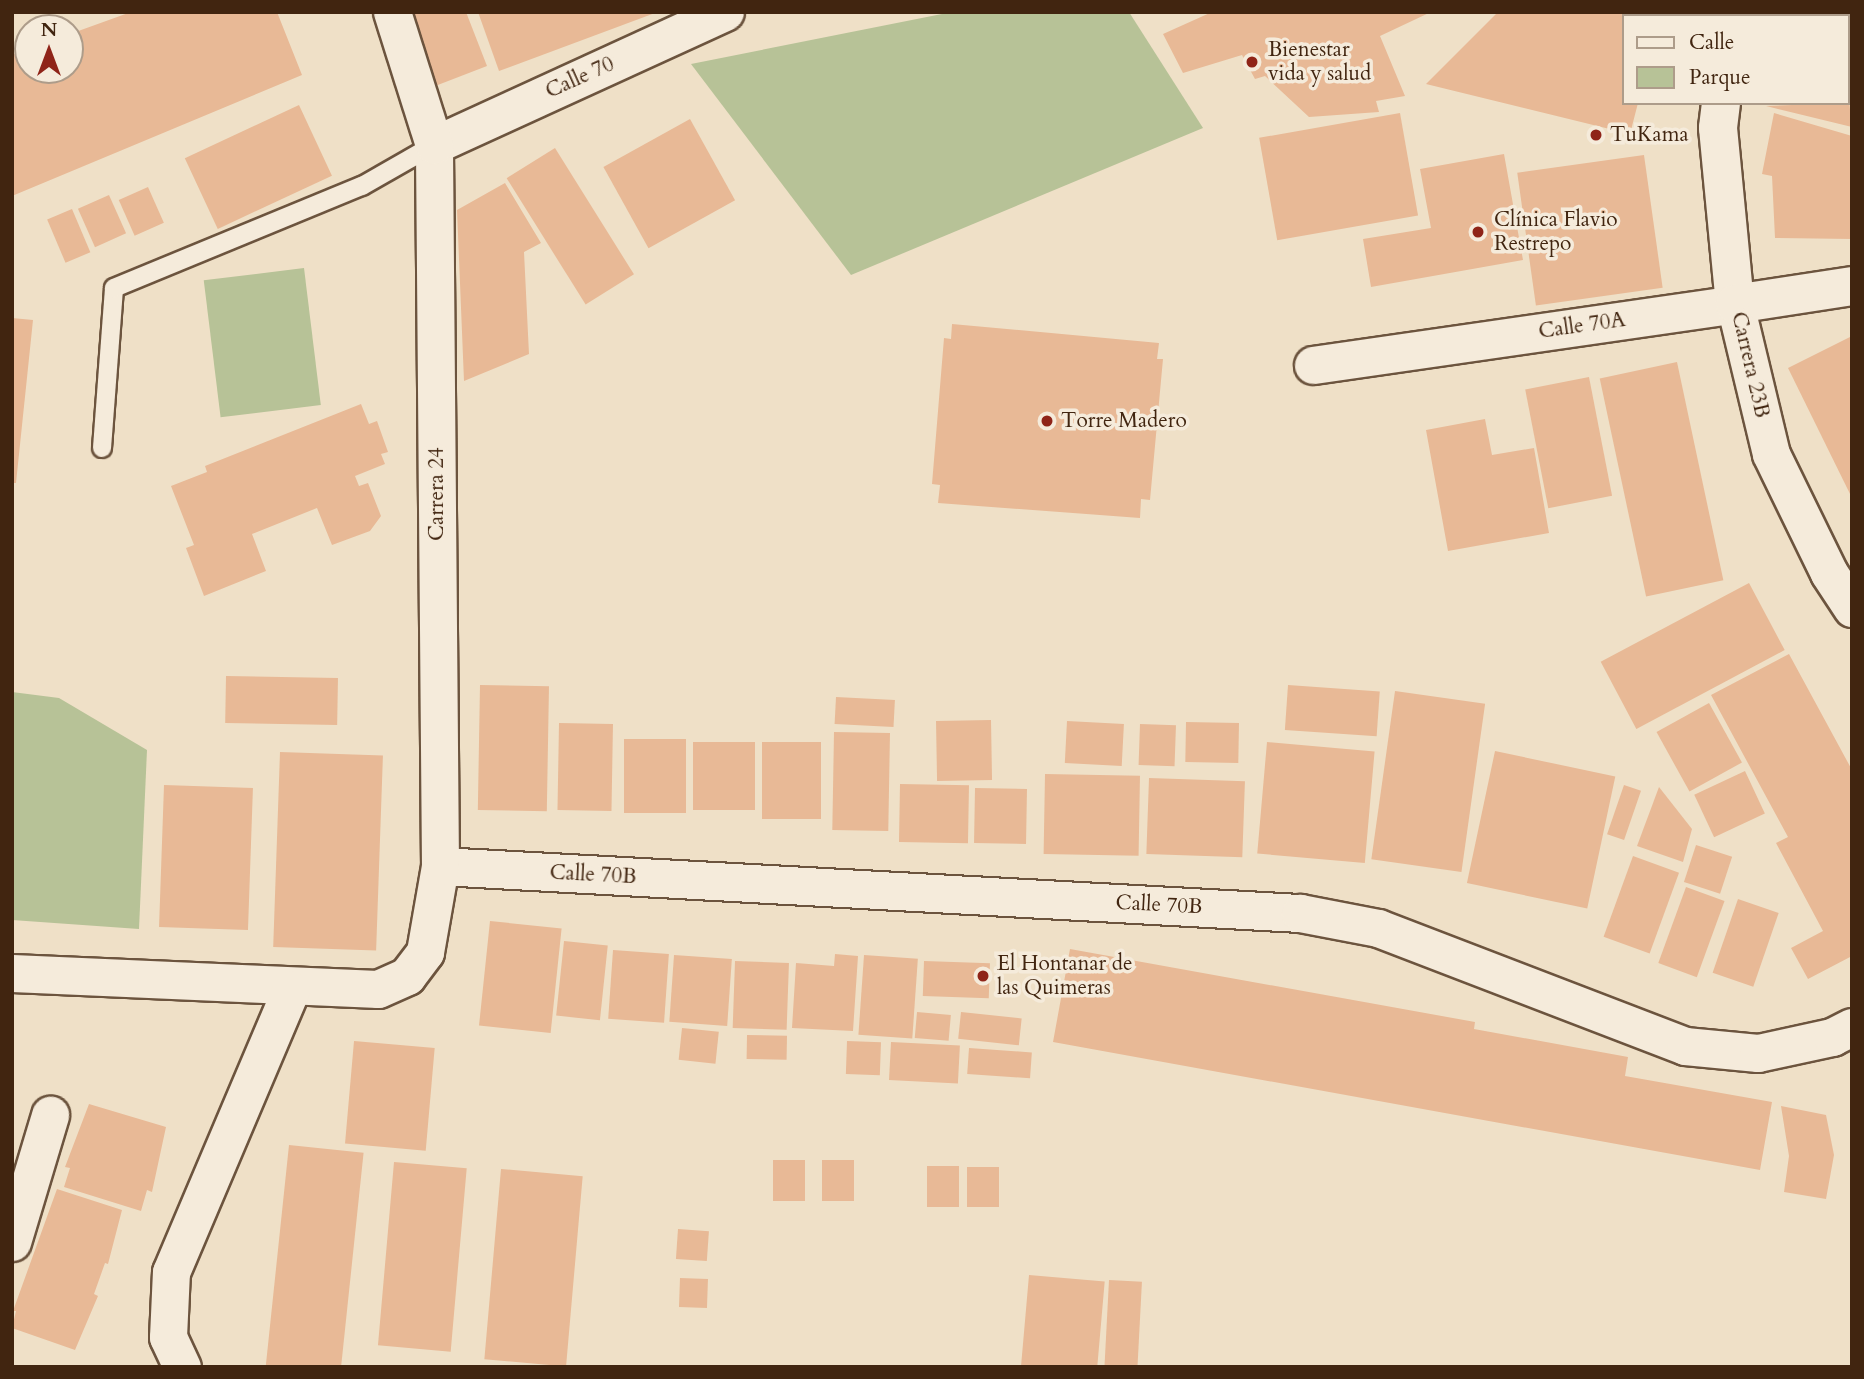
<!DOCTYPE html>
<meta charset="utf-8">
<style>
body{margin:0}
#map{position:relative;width:1864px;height:1379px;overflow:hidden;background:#efe0c7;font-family:Cardo,serif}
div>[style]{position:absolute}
.green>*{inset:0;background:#b7c297;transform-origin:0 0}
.building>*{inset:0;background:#e8b996;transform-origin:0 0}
.roads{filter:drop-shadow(2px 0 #6c543e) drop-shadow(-2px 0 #6c543e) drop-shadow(0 2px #6c543e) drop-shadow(0 -2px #6c543e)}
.service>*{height:18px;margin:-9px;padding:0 9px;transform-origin:9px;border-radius:9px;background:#f5ebdb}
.minor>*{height:37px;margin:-18.5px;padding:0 18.5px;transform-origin:18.5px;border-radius:18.5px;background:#f5ebdb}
.tertiary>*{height:38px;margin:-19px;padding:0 19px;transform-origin:19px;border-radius:19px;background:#f5ebdb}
.dots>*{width:19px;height:19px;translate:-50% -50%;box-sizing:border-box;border:4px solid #f5ebdb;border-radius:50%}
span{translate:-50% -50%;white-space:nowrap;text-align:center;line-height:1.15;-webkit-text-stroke:7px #f5ebdb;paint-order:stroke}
.poi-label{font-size:21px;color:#412510}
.left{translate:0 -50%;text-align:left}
.street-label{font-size:21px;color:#412510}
.frame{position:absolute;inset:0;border:14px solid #412510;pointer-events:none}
.legend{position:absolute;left:1622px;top:14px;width:228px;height:91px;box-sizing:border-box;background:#f5ebdb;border:2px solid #ad9c8a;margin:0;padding:9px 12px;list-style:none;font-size:21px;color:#412510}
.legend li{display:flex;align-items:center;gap:14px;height:35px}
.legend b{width:35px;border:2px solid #ad9c8a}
.north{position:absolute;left:14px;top:14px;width:70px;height:70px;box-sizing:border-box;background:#f5ebdb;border:2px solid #ad9c8a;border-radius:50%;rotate:0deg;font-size:19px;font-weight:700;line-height:28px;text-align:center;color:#412510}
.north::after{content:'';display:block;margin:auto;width:24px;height:32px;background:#8f2418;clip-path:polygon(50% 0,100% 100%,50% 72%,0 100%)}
</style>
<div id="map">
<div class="green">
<i style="clip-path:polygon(952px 12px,1129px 12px,1203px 128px,851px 275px,691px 64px)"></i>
<i style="left:304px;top:268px;width:138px;height:101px;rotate:83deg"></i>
<i style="clip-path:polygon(12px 692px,59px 698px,147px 750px,139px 929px,12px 920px)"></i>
</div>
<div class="building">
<i style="clip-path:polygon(131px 12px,277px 12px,302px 75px,12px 196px,12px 55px,28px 49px,28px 70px,70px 70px,70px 34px)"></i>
<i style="clip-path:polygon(400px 12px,466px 12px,487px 66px,430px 88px)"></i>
<i style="clip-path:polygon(478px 12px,655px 12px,655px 13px,499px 71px)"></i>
<i style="clip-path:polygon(1212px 12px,1431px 12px,1380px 36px,1405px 96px,1376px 101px,1379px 112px,1309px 117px,1265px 76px,1255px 79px,1242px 55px,1183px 73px,1163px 34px)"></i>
<i style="clip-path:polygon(1498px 12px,1662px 12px,1624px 16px,1624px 103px,1638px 103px,1630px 134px,1426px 84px)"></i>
<i style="clip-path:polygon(1775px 12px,1850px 12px,1775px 16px)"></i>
<i style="clip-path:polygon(1848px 91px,1852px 127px,1766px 106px,1848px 103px)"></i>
<i style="left:299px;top:105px;width:78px;height:126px;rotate:65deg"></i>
<i style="left:1400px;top:113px;width:104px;height:143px;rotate:80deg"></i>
<i style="clip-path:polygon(1774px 113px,1852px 136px,1852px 239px,1775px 238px,1772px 176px,1762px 174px)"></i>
<i style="left:690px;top:119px;width:93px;height:99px;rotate:61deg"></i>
<i style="left:555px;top:148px;width:149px;height:57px;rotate:58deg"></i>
<i style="clip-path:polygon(1504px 154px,1523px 260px,1371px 287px,1363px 239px,1431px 228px,1420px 169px)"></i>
<i style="left:1644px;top:155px;width:134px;height:128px;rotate:82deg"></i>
<i style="clip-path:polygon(505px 183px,541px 243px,524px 252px,529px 354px,464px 381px,457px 210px)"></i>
<i style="left:148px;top:187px;width:39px;height:32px;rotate:66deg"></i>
<i style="left:109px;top:195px;width:42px;height:34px;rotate:66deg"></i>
<i style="left:72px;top:209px;width:47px;height:27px;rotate:67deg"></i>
<i style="clip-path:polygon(12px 318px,33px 320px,16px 483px,12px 483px)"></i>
<i style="clip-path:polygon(952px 324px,1159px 343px,1157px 359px,1163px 359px,1150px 500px,1141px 499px,1140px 518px,938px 503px,940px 485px,932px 484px,944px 338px,951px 339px)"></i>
<i style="clip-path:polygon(1852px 336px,1852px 498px,1788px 368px)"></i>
<i style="left:1677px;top:362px;width:223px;height:79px;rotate:78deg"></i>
<i style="left:1589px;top:377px;width:121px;height:65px;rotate:79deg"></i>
<i style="clip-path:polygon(361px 404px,369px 424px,377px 421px,388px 452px,381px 454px,385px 464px,355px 476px,359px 486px,368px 483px,381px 516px,370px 531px,332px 545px,317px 508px,252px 534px,266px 571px,204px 596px,186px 548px,194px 545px,171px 486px,207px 472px,205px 466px)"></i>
<i style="clip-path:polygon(1485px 419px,1492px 455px,1534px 448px,1549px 533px,1448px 551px,1426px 430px)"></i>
<i style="left:1749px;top:583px;width:76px;height:168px;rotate:62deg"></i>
<i style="clip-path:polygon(1789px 654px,1852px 770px,1852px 956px,1808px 979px,1791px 948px,1823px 931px,1776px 843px,1788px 837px,1711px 695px)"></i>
<i style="left:226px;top:676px;width:112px;height:47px;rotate:1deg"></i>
<i style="left:480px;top:685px;width:69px;height:125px;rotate:1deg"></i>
<i style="left:1288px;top:685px;width:92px;height:45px;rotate:4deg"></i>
<i style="left:1395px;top:691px;width:91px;height:170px;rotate:8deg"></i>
<i style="left:836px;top:697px;width:59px;height:27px;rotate:3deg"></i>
<i style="left:1709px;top:703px;width:68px;height:60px;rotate:61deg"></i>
<i style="left:991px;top:720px;width:60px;height:55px;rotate:89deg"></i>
<i style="left:1067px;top:721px;width:57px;height:42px;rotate:3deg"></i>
<i style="left:1186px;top:722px;width:53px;height:40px;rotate:1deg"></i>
<i style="left:559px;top:723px;width:54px;height:87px;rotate:1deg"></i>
<i style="left:1140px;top:724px;width:36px;height:41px;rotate:2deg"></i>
<i style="left:834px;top:732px;width:56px;height:98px;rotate:1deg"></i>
<i style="left:624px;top:739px;width:62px;height:74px"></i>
<i style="left:693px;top:742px;width:62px;height:68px"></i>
<i style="left:762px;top:742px;width:59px;height:77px"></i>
<i style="left:1267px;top:742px;width:108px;height:112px;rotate:5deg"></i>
<i style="left:1495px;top:751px;width:123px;height:135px;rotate:12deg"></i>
<i style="left:280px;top:752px;width:103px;height:195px;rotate:2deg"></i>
<i style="left:1745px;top:771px;width:47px;height:56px;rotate:65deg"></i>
<i style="left:1045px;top:774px;width:95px;height:80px;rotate:1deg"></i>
<i style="left:1149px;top:778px;width:96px;height:76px;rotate:2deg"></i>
<i style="left:900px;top:784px;width:69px;height:58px;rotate:1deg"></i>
<i style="left:164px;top:785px;width:89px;height:142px;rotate:2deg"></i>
<i style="left:1624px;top:785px;width:18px;height:52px;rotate:19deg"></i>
<i style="clip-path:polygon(1659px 787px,1692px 829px,1683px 862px,1637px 846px)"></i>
<i style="left:975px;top:788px;width:52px;height:55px;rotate:1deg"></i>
<i style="left:1696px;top:845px;width:38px;height:39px;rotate:18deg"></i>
<i style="left:1633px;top:856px;width:49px;height:86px;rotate:20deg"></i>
<i style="left:1686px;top:887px;width:41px;height:81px;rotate:20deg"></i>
<i style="left:1738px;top:899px;width:43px;height:78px;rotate:19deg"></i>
<i style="left:490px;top:921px;width:72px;height:105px;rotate:6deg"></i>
<i style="left:564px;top:941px;width:44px;height:75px;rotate:6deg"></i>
<i style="clip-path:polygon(1070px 949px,1475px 1022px,1474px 1029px,1628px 1057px,1625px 1076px,1772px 1102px,1760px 1170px,1053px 1042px)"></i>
<i style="left:613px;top:950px;width:56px;height:69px;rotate:4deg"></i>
<i style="clip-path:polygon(835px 954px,858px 956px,853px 1031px,792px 1028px,796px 963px,834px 966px)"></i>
<i style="left:674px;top:955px;width:58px;height:67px;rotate:4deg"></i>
<i style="left:864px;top:955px;width:54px;height:80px;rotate:4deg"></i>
<i style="left:735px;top:961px;width:54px;height:67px;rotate:2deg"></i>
<i style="left:924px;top:961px;width:66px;height:35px;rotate:2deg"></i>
<i style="left:917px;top:1012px;width:34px;height:26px;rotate:5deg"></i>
<i style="left:961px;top:1012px;width:61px;height:27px;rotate:6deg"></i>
<i style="left:682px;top:1028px;width:37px;height:32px;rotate:6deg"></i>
<i style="left:747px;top:1035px;width:40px;height:24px;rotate:1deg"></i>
<i style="left:354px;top:1041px;width:81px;height:103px;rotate:5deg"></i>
<i style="left:847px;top:1041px;width:34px;height:33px;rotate:2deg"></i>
<i style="left:891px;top:1042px;width:69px;height:38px;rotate:3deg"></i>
<i style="left:969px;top:1048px;width:63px;height:26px;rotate:4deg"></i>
<i style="clip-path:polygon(89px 1104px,166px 1127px,152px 1192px,147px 1190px,141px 1211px,64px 1187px,70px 1168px,65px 1167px)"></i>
<i style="clip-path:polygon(1781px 1106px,1826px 1115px,1834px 1155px,1826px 1199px,1784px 1192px,1789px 1156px)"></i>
<i style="left:289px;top:1145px;width:75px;height:223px;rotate:6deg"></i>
<i style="left:773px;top:1160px;width:32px;height:41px"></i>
<i style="left:822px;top:1160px;width:32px;height:41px"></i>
<i style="left:394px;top:1162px;width:73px;height:184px;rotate:5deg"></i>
<i style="left:927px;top:1166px;width:32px;height:41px"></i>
<i style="left:967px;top:1167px;width:32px;height:40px"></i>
<i style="left:501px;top:1169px;width:82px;height:191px;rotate:5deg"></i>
<i style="clip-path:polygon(57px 1189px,122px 1210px,108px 1264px,105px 1263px,94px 1294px,98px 1296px,75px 1350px,12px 1328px,16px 1311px,13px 1311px)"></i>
<i style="left:678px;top:1229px;width:31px;height:30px;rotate:4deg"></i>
<i style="left:1029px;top:1275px;width:76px;height:92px;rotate:5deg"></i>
<i style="left:680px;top:1278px;width:28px;height:29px;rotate:2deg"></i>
<i style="left:1109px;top:1280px;width:33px;height:87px;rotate:3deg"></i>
</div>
<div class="roads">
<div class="service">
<i style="left:102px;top:448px;width:160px;rotate:-85.7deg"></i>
<i style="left:114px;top:288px;width:268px;rotate:-22.4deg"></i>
<i style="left:362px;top:186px;width:83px;rotate:-29.7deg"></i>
</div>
<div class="minor">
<i style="left:434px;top:145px;width:320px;rotate:-24.6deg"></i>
<i style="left:1313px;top:365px;width:426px;rotate:-8.2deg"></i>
<i style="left:1735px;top:304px;width:154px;rotate:76.5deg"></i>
<i style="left:1771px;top:454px;width:132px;rotate:64deg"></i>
<i style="left:1829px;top:573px;width:42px;rotate:56.7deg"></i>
<i style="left:440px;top:866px;width:861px;rotate:3.13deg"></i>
<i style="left:1300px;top:913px;width:79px;rotate:10.9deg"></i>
<i style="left:1378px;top:928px;width:329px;rotate:21deg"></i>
<i style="left:1685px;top:1046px;width:73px;rotate:5.5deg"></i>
<i style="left:1758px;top:1053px;width:76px;rotate:-12.2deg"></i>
<i style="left:1832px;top:1037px;width:22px;rotate:-27deg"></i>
<i style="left:12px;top:973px;width:366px;rotate:2.5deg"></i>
<i style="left:378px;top:989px;width:32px;rotate:-24deg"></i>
<i style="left:407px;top:976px;width:30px;rotate:-53deg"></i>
<i style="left:425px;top:952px;width:87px;rotate:-80.1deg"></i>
<i style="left:440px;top:866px;width:721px;rotate:-90.48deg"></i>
<i style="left:434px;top:145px;width:139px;rotate:-107.5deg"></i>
<i style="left:12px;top:1242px;width:133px;rotate:-73.3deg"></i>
<i style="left:182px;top:1367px;width:33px;rotate:-115deg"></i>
<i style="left:168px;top:1337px;width:65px;rotate:-87.4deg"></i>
<i style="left:171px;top:1272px;width:307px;rotate:-67deg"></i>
</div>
<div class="tertiary">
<i style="left:1734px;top:16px;width:4px;rotate:-76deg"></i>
<i style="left:1721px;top:103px;width:25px;rotate:97deg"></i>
<i style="left:1718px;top:128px;width:177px;rotate:84.5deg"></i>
<i style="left:1735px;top:304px;width:118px;rotate:-8.7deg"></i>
</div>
</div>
<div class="dots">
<i style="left:1252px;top:62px;background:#8f2418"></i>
<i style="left:1596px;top:135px;background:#8f2418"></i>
<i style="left:1478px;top:232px;background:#8f2418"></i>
<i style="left:1047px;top:421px;background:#8f2418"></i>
<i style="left:983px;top:976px;background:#8f2418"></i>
</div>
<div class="poi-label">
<span class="left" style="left:1268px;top:62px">Bienestar<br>vida y salud</span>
<span class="left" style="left:1610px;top:135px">TuKama</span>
<span class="left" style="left:1494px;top:232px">Clínica Flavio<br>Restrepo</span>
<span class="left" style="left:1061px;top:421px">Torre Madero</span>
<span class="left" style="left:997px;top:976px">El Hontanar de<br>las Quimeras</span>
</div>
<div class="street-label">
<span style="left:580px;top:78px;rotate:-24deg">Calle 70</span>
<span style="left:1582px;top:326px;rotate:-8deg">Calle 70A</span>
<span style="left:1750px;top:365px;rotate:77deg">Carrera 23B</span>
<span style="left:437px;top:494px;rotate:-90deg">Carrera 24</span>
<span style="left:593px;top:875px;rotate:3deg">Calle 70B</span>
<span style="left:1159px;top:905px;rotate:3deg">Calle 70B</span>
</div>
<div class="frame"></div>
<ul class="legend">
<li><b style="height:9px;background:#f5ebdb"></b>Calle</li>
<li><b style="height:19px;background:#b7c297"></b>Parque</li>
</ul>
<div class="north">N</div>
</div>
